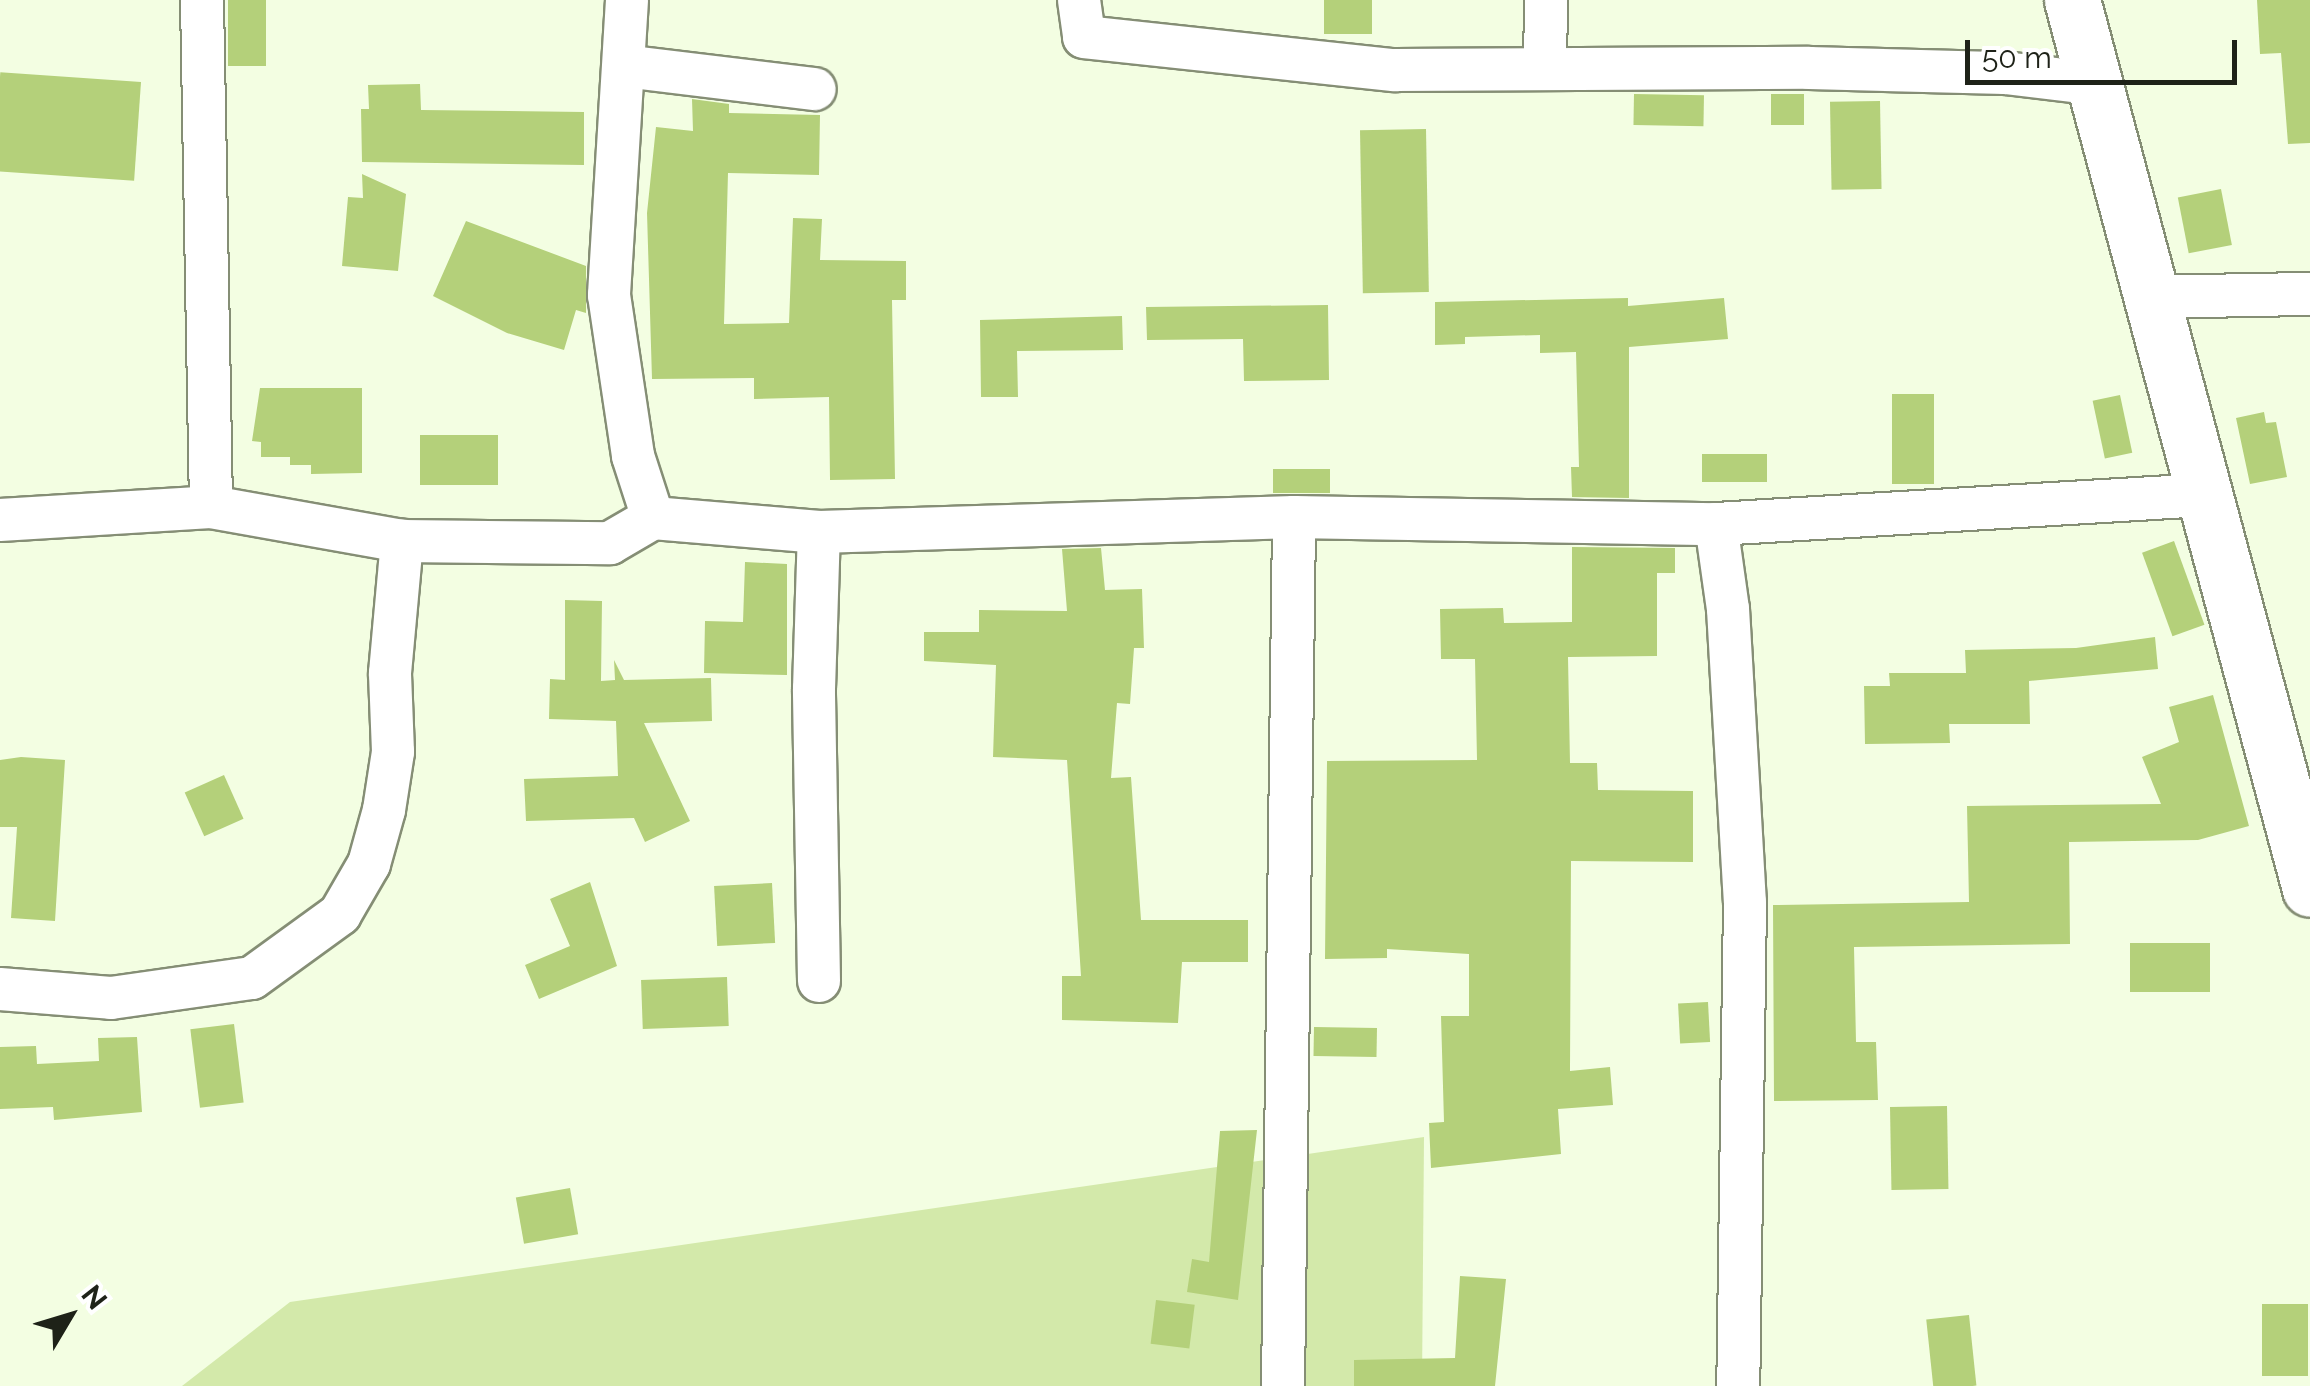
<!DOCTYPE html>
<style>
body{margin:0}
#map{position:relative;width:2310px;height:1386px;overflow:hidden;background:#f3fee2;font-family:Raleway,sans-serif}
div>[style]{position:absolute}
.green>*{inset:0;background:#d3e9aa}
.building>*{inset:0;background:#b4d07a;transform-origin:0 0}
.roads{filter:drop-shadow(2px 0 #858e75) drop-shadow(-2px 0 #858e75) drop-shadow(0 2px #858e75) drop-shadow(0 -2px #858e75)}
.street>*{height:42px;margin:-21px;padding:0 21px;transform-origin:21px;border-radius:21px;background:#fff}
.secondary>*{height:55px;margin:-27.5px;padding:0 27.5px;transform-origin:27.5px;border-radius:27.5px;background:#fff}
span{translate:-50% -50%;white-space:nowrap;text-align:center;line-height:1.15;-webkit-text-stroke:8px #fff;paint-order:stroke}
.north{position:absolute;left:20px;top:1266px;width:100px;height:100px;-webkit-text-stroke:8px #fff;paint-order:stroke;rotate:52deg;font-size:28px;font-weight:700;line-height:40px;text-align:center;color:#1e2218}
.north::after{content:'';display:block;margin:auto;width:35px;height:45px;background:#1e2218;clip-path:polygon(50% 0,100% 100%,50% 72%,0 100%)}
.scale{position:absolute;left:1965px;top:40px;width:272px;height:45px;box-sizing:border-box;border:5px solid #1e2218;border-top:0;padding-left:12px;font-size:30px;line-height:35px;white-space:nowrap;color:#1e2218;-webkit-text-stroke:8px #fff;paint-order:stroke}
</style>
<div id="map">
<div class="green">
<i style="clip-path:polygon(1424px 1137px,1422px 1386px,182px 1386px,290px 1302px)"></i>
</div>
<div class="building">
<i style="left:228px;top:0;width:38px;height:66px"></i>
<i style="left:1324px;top:0;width:48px;height:34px"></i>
<i style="clip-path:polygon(2257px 0,2310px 0,2310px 143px,2288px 144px,2281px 53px,2260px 54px)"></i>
<i style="left:141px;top:82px;width:99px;height:141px;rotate:94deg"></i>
<i style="clip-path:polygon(420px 84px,421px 110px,584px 112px,584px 165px,362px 162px,361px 109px,369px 109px,368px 85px)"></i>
<i style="left:1634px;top:94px;width:70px;height:31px;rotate:1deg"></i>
<i style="left:1771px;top:94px;width:33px;height:31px"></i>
<i style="clip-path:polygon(692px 99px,729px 104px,729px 113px,820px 115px,819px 175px,728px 173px,724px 324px,789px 323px,793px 218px,822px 219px,820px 260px,906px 261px,906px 300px,892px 300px,895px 479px,830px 480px,829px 397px,754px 399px,754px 378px,652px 379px,647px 213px,656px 127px,693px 131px)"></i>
<i style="left:1880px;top:101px;width:88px;height:50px;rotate:89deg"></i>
<i style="left:1426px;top:129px;width:163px;height:66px;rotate:89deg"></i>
<i style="clip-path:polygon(362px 174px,406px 194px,398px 271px,342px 266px,348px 197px,363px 198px)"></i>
<i style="left:2221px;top:189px;width:57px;height:44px;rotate:79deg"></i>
<i style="clip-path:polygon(466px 221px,586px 266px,586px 313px,576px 310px,564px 350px,507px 333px,433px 296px)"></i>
<i style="clip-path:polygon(1628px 298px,1628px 306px,1724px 298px,1728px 339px,1629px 347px,1629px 498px,1572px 497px,1571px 467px,1579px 467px,1576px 352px,1540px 353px,1540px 335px,1465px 337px,1465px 344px,1435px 345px,1435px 302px)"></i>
<i style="clip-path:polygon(1328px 305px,1329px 380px,1244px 381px,1243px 339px,1147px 340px,1146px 307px)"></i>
<i style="clip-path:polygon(1122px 316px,1123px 350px,1017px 351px,1018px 397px,981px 397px,980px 320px)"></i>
<i style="clip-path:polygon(260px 388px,362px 388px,362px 473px,311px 474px,311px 465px,290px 465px,290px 457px,261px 457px,261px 442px,252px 441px)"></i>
<i style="left:1892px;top:394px;width:42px;height:90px"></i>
<i style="left:2120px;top:395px;width:59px;height:28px;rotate:78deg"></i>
<i style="clip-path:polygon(2264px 412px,2266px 423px,2276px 422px,2287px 477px,2250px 484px,2236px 418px)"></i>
<i style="left:420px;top:435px;width:78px;height:50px"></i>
<i style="left:1767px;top:454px;width:28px;height:65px;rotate:90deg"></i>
<i style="left:1330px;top:469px;width:24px;height:57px;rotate:90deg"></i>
<i style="left:2174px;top:541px;width:89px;height:34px;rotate:70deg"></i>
<i style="clip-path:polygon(1572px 547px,1675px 548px,1675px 573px,1657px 573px,1657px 656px,1568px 657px,1570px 763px,1597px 763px,1598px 790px,1693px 791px,1693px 862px,1571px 861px,1570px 1071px,1610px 1067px,1613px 1105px,1558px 1109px,1561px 1154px,1431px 1168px,1429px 1123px,1444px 1122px,1441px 1016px,1469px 1016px,1469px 954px,1387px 949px,1387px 958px,1325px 959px,1327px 761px,1477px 760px,1475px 659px,1441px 659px,1440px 609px,1503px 608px,1504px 623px,1572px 622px)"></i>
<i style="clip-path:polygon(1101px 548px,1105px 590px,1142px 589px,1144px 648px,1134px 648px,1130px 704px,1117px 703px,1111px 778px,1131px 777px,1141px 920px,1248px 920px,1248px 962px,1182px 962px,1178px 1023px,1062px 1020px,1062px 976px,1081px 976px,1067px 760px,993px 757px,996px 665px,924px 661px,924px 632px,979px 632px,979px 610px,1067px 611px,1062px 549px)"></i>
<i style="clip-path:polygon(745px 562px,787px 564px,787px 675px,704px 673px,705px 621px,743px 622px)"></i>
<i style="clip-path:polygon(565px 600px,602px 601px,601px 681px,615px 680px,614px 660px,624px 680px,711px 678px,712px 721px,644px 723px,690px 821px,645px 842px,634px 818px,526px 821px,524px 779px,618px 776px,616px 721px,549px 719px,550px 679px,565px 680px)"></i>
<i style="clip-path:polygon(2155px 637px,2158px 669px,2029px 681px,2030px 724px,1949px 724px,1950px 743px,1865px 744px,1864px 686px,1890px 686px,1889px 673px,1966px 673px,1965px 650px,2076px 648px)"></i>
<i style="clip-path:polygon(2213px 695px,2249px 826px,2198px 840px,2069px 842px,2070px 944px,1854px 947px,1856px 1042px,1876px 1042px,1878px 1100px,1774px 1101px,1773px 905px,1969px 902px,1967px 806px,2161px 804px,2142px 757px,2179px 742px,2169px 707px)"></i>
<i style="clip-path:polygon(21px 757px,65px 760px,55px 921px,11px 918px,17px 827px,0 827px,0 760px)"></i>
<i style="left:224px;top:775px;width:48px;height:43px;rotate:66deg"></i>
<i style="clip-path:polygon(590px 882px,617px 966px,539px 999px,525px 965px,570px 946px,550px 899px)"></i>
<i style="left:772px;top:883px;width:60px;height:58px;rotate:87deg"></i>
<i style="left:2210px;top:943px;width:49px;height:80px;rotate:90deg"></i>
<i style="left:727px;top:977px;width:49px;height:86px;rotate:88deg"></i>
<i style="left:1708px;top:1002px;width:40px;height:30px;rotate:87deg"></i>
<i style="left:234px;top:1024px;width:79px;height:44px;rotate:83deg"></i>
<i style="left:1314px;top:1027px;width:63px;height:29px;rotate:1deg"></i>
<i style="clip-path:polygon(137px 1037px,142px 1112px,54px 1120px,53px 1107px,0 1109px,0 1047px,36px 1046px,37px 1064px,99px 1061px,98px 1038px)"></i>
<i style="left:1947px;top:1106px;width:83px;height:57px;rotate:89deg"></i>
<i style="clip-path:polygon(1257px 1130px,1238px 1300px,1187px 1292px,1192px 1259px,1209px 1262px,1220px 1131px)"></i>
<i style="left:570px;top:1188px;width:47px;height:55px;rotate:80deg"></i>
<i style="clip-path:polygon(1460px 1276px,1506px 1279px,1495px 1386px,1354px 1386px,1354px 1360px,1455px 1358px)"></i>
<i style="left:1156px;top:1300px;width:39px;height:44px;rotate:7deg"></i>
<i style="left:2262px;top:1304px;width:46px;height:72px"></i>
<i style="left:1969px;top:1315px;width:71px;height:43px;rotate:84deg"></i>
</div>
<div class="roads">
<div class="street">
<i style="left:202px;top:0;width:507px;rotate:88.98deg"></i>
<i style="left:627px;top:0;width:296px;rotate:93.5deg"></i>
<i style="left:609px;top:295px;width:163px;rotate:81.5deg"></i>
<i style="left:633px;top:456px;width:65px;rotate:72.1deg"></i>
<i style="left:1079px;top:0;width:37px;rotate:82deg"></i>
<i style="left:1084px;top:37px;width:313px;rotate:6.1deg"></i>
<i style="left:1395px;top:70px;width:414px;rotate:-0.3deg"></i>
<i style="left:1809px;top:68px;width:196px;rotate:1.5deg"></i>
<i style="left:2005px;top:73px;width:86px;rotate:6.7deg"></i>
<i style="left:624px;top:66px;width:192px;rotate:6.9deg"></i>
<i style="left:1545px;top:66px;width:66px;rotate:-89.1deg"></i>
<i style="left:2148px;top:297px;width:162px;rotate:-1.1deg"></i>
<i style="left:0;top:520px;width:211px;rotate:-3.5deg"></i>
<i style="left:211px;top:507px;width:194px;rotate:10.1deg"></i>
<i style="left:402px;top:541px;width:208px;rotate:0.6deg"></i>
<i style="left:610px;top:543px;width:50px;rotate:-30.2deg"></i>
<i style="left:653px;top:518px;width:167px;rotate:4.8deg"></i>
<i style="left:819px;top:532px;width:475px;rotate:-1.8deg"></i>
<i style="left:1294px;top:517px;width:422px;rotate:1deg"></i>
<i style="left:1716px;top:524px;width:488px;rotate:-3.4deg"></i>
<i style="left:1716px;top:524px;width:86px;rotate:82deg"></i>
<i style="left:1728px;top:609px;width:293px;rotate:86.7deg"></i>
<i style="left:1745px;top:902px;width:484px;rotate:90.8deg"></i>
<i style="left:819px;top:981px;width:292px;rotate:-91deg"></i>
<i style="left:814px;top:689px;width:157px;rotate:-88.2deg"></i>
<i style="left:0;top:989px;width:111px;rotate:4.6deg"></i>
<i style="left:111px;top:998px;width:142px;rotate:-8.1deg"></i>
<i style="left:252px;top:978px;width:109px;rotate:-36deg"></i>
<i style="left:340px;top:914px;width:58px;rotate:-59.9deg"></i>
<i style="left:369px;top:864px;width:56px;rotate:-74.5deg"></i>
<i style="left:384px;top:810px;width:59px;rotate:-81.2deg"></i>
<i style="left:393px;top:752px;width:79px;rotate:-92.2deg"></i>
<i style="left:390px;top:673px;width:133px;rotate:-84.8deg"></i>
<i style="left:1283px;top:1386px;width:869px;rotate:-89.27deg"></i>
</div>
<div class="secondary">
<i style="left:2072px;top:0;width:920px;rotate:75.01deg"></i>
</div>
</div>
<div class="north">N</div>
<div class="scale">50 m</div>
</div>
